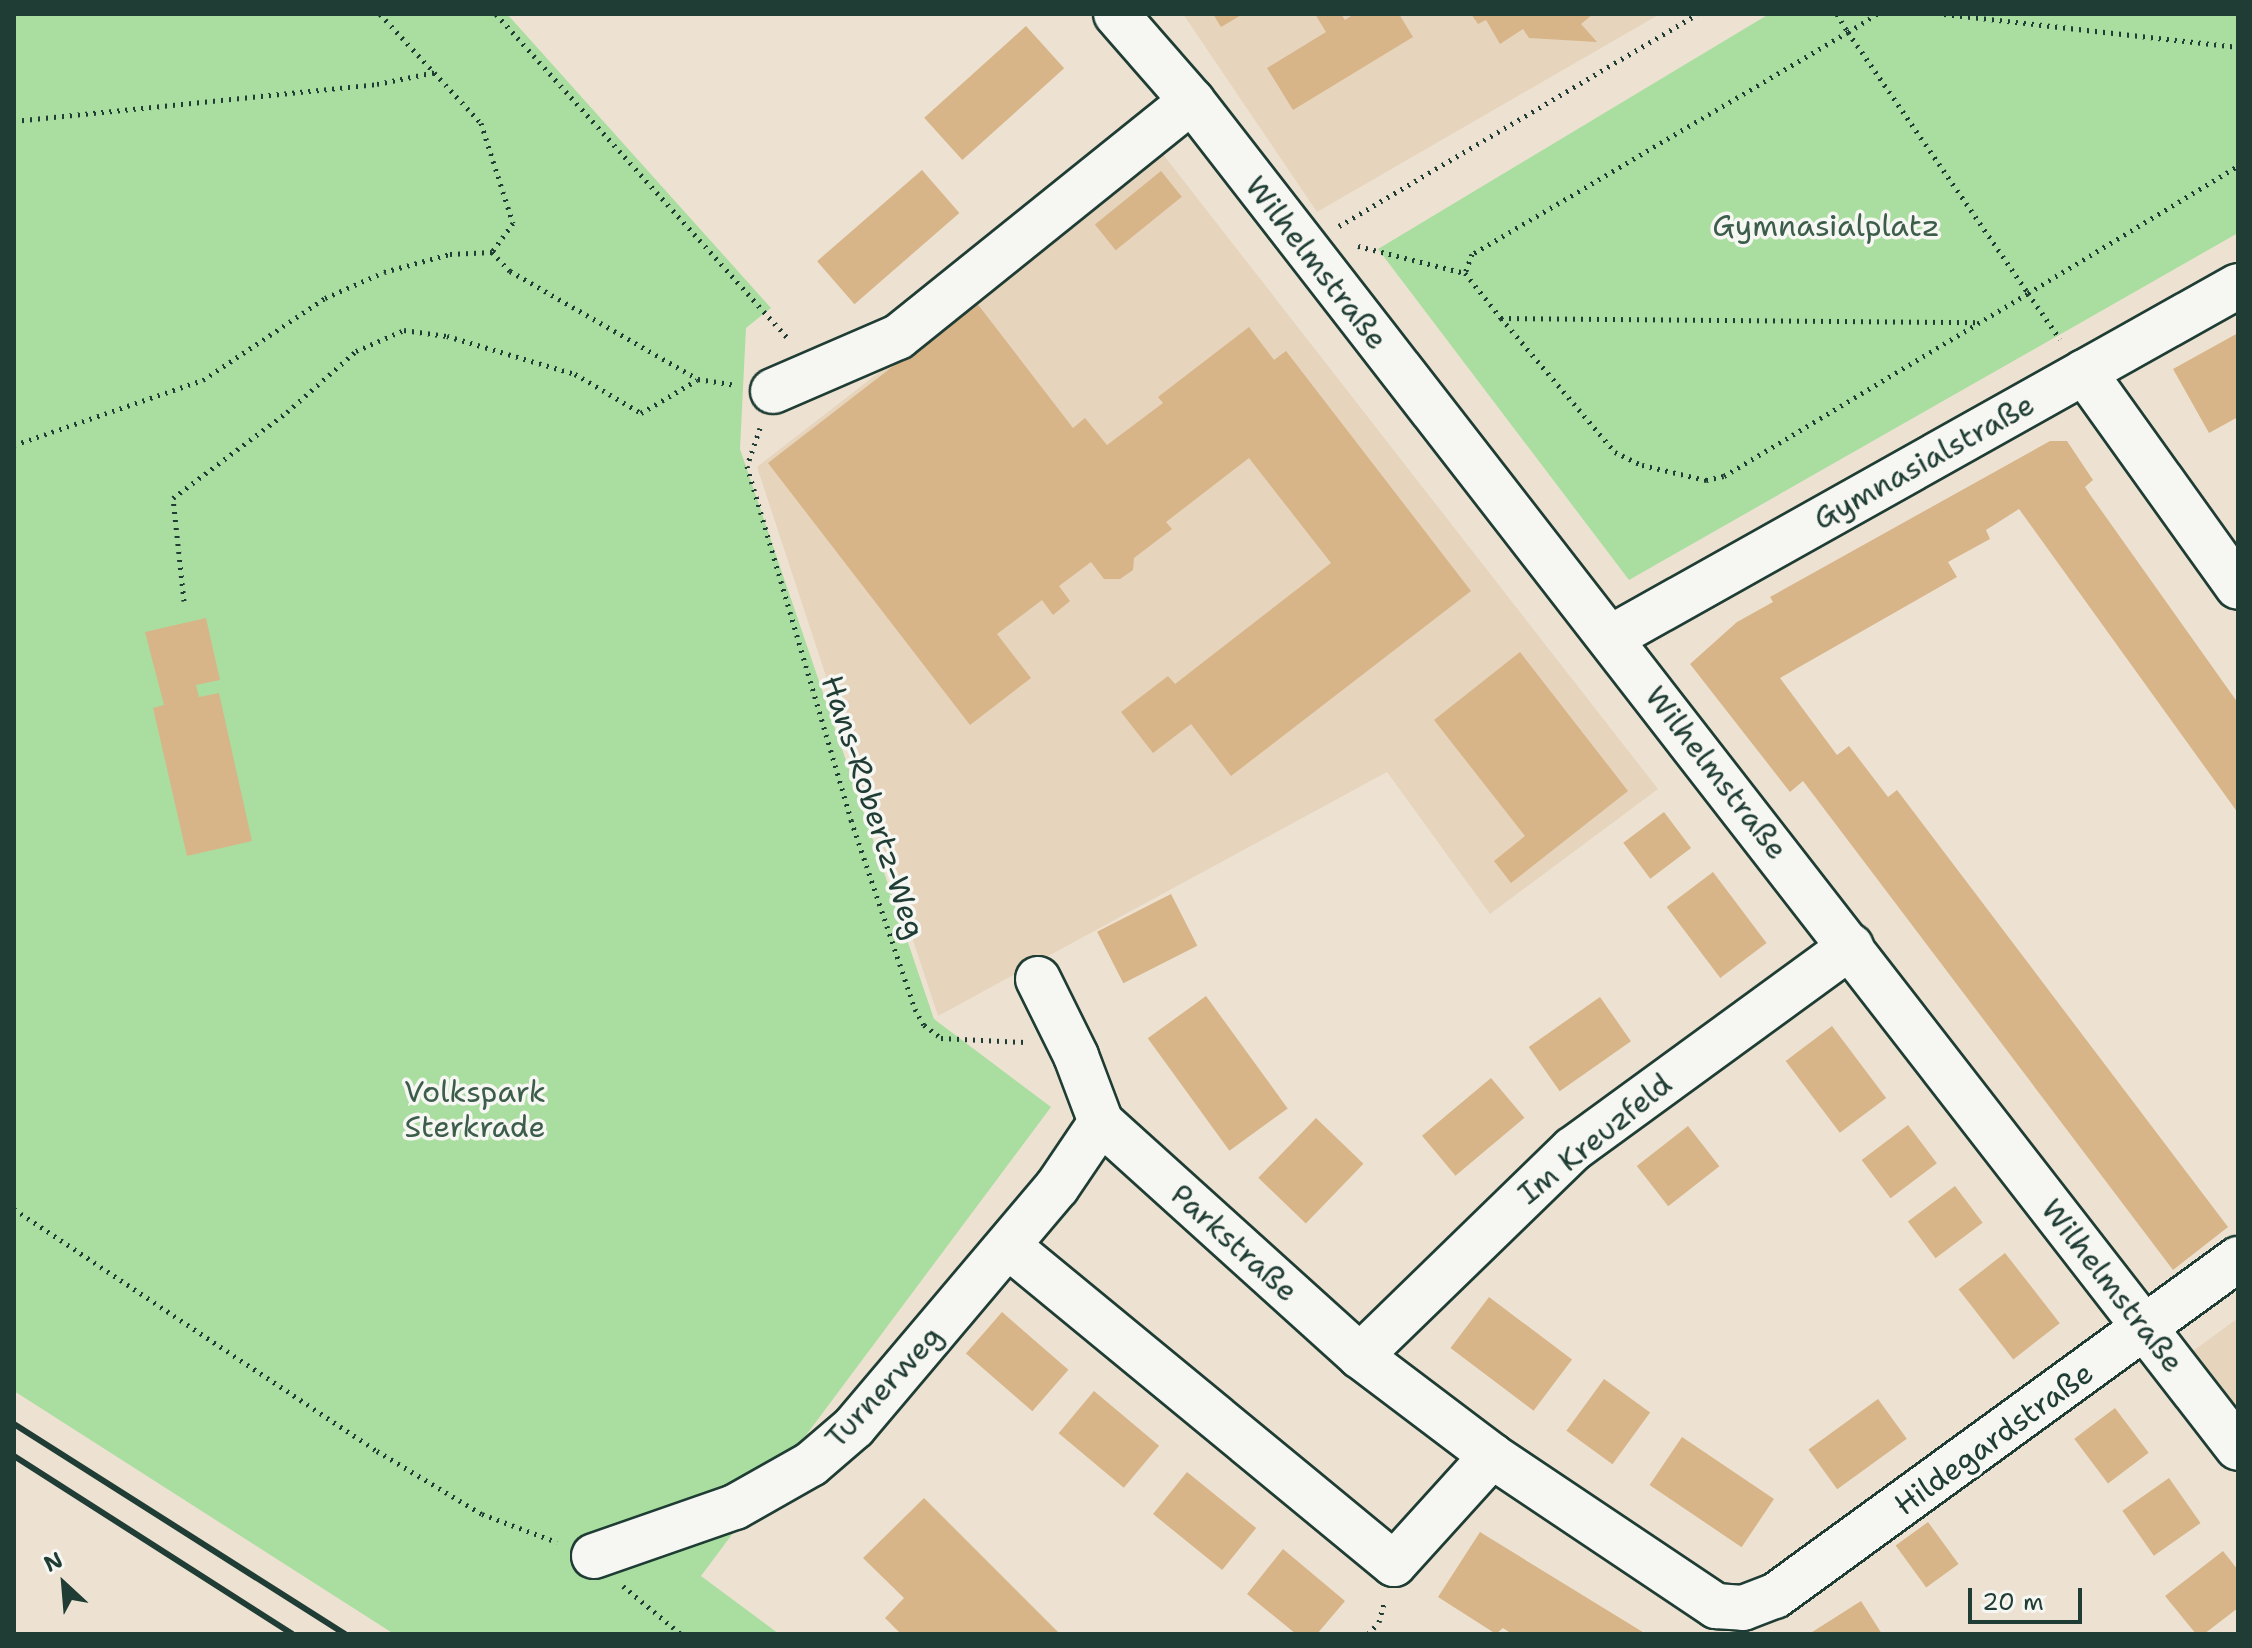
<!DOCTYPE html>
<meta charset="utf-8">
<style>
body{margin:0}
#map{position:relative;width:2252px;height:1648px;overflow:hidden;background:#ede2d2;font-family:"Shantell Sans",sans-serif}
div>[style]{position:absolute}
.built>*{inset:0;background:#e6d4bc}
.green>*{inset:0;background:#aadea0}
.building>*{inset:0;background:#d7b589;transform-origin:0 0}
.path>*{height:5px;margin-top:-2.5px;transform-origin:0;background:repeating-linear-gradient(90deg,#1f3d34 0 2px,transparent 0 8px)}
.roads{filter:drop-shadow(2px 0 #1f3d34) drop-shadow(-2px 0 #1f3d34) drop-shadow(0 2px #1f3d34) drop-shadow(0 -2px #1f3d34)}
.minor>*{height:44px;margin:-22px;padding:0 22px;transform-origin:22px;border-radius:22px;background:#f6f6f2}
.rail>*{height:6px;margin:-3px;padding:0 3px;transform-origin:3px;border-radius:3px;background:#1f3d34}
span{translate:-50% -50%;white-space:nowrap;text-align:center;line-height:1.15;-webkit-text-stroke:7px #f6f6f2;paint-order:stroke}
.park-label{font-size:30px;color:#3b5d4a}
.street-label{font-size:30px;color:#1f3d34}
.frame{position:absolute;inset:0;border:16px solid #1f3d34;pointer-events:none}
.north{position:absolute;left:24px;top:1544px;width:80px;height:80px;-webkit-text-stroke:6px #f6f6f2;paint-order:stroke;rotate:334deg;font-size:22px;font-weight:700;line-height:32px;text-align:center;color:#1f3d34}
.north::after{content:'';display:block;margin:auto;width:28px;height:36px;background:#1f3d34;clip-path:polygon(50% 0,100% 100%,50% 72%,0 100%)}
.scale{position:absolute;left:1968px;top:1588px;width:114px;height:36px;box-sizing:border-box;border:4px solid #1f3d34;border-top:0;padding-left:10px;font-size:24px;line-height:28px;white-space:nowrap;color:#1f3d34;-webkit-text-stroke:6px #f6f6f2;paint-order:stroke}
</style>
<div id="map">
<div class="built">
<i style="clip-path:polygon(1183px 14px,1660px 14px,1317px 212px)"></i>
<i style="clip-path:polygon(1162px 153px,1658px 789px,1490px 914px,1387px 772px,938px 1016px,757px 467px)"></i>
<i style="clip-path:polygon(2238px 1318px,2238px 1432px,2178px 1362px)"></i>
</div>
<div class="green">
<i style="clip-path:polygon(14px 14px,507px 14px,771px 308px,746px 328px,740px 449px,934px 1019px,1051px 1107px,701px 1576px,779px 1634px,394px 1634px,14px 1391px)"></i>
<i style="clip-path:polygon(1769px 14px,2238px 14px,2238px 233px,1629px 580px,1378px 249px)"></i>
</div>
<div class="building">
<i style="clip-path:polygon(1213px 14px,1243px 14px,1221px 27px)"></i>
<i style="clip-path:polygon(1315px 14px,1341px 14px,1345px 20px,1354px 14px,1399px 14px,1413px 37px,1293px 110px,1267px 68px,1326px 32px)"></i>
<i style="clip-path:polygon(1471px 14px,1593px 14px,1581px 24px,1597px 42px,1529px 38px,1523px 29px,1500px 44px,1486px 20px,1478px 24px)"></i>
<i style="left:1026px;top:26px;width:57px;height:137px;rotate:48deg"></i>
<i style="left:922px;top:170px;width:57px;height:139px;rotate:49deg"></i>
<i style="left:1161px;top:171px;width:33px;height:85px;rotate:51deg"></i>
<i style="clip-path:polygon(976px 302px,1073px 428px,1085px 418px,1107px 445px,1163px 403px,1158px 397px,1249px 327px,1274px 360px,1286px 351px,1471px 591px,1231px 776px,1191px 724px,1153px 753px,1121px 712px,1168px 676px,1175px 684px,1331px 563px,1249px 458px,1166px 522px,1172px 529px,1134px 558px,1133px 570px,1120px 579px,1104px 579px,1091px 562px,1059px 586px,1070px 601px,1053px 615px,1042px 600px,997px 634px,1031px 678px,970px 725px,768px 463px)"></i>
<i style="clip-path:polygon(2238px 333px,2238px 417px,2209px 433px,2173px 369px)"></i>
<i style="clip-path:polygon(2050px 441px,2067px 441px,2093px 480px,2085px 487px,2091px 496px,2238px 703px,2238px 813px,2019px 509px,1986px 530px,1990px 539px,1948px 562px,1957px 577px,1780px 678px,1837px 755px,1849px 746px,1888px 797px,1897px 790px,2228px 1227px,2173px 1270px,1803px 781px,1790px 792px,1690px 664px,1737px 622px,1773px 602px,1770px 597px)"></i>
<i style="clip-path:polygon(206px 618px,220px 680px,196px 685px,199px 697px,219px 693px,252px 841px,187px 856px,153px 708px,164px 705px,145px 632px)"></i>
<i style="clip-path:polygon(1520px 652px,1628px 791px,1511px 883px,1494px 861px,1525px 836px,1434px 720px)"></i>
<i style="left:1664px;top:812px;width:45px;height:51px;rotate:53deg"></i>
<i style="left:1713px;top:872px;width:89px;height:58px;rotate:53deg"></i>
<i style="left:1171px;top:894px;width:58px;height:83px;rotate:63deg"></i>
<i style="left:1206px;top:996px;width:139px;height:72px;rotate:54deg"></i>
<i style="left:1600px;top:997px;width:54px;height:87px;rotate:55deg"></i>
<i style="left:1832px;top:1026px;width:90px;height:58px;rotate:53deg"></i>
<i style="left:1491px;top:1078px;width:52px;height:90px;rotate:50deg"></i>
<i style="left:1316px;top:1118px;width:66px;height:83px;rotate:44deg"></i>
<i style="left:1908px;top:1125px;width:48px;height:58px;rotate:53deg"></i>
<i style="left:1688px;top:1126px;width:51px;height:65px;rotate:52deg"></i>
<i style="left:1955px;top:1186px;width:46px;height:59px;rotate:53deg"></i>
<i style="left:2005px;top:1253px;width:89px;height:59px;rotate:52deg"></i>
<i style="left:1489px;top:1297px;width:104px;height:64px;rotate:37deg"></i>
<i style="left:1002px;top:1312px;width:88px;height:55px;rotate:41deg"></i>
<i style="left:1604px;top:1379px;width:57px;height:64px;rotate:36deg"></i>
<i style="left:1094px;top:1391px;width:85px;height:55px;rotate:40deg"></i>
<i style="left:1878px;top:1399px;width:49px;height:86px;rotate:54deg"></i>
<i style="left:2115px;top:1408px;width:56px;height:51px;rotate:53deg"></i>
<i style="left:1682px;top:1437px;width:111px;height:58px;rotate:34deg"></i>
<i style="left:1187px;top:1472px;width:89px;height:54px;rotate:39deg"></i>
<i style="left:2169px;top:1478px;width:55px;height:57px;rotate:55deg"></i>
<i style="clip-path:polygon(924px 1498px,1060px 1634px,901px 1634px,885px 1618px,904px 1598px,863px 1558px)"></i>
<i style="left:1928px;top:1522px;width:52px;height:40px;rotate:54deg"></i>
<i style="clip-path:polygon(1480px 1532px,1540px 1569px,1646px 1634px,1512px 1634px,1503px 1628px,1496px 1634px,1438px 1597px)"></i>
<i style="clip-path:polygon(1283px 1549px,1345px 1601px,1317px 1634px,1296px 1634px,1247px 1594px)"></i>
<i style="clip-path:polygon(2223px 1551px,2238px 1570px,2238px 1608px,2204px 1634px,2196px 1634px,2165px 1596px)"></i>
<i style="clip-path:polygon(1861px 1601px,1882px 1634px,1809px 1634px)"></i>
</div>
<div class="path">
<i style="left:380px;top:14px;width:149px;rotate:47.2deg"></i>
<i style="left:481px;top:123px;width:105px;rotate:72.3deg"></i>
<i style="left:513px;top:223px;width:36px;rotate:126deg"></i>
<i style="left:496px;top:14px;width:438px;rotate:48deg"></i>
<i style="left:1837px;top:14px;width:21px;rotate:59deg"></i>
<i style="left:1848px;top:32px;width:437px;rotate:149.4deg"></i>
<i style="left:1472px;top:254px;width:20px;rotate:110deg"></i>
<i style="left:1465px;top:273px;width:58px;rotate:51.3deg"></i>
<i style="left:1501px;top:318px;width:478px;rotate:0.5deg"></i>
<i style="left:1877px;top:14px;width:34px;rotate:148deg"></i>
<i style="left:1848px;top:32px;width:317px;rotate:55.4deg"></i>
<i style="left:2028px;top:293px;width:245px;rotate:-31.2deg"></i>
<i style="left:1944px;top:14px;width:296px;rotate:6.4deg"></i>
<i style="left:14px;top:121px;width:365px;rotate:-5.8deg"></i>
<i style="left:377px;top:84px;width:60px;rotate:-11.5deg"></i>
<i style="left:1339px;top:226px;width:416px;rotate:-30.6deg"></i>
<i style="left:1358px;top:246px;width:110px;rotate:14.2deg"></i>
<i style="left:1501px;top:318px;width:176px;rotate:49.6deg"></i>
<i style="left:1615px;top:452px;width:30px;rotate:26deg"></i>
<i style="left:1642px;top:465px;width:66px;rotate:13.2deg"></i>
<i style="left:1706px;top:480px;width:18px;rotate:-13deg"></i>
<i style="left:1724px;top:476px;width:355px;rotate:-31deg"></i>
<i style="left:2028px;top:293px;width:56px;rotate:55.2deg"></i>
<i style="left:760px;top:428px;width:40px;rotate:108.9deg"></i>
<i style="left:747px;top:466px;width:369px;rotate:73.6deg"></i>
<i style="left:851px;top:820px;width:200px;rotate:71.3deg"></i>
<i style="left:915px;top:1009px;width:18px;rotate:61deg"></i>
<i style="left:924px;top:1025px;width:21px;rotate:37deg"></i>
<i style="left:941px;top:1038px;width:84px;rotate:2.7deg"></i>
<i style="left:14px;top:445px;width:200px;rotate:-19deg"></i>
<i style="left:203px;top:380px;width:147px;rotate:-33.9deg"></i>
<i style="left:325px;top:298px;width:64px;rotate:-23.8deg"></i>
<i style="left:384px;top:272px;width:68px;rotate:-15.3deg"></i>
<i style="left:450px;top:254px;width:42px;rotate:-2.7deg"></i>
<i style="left:492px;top:252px;width:26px;rotate:47deg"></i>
<i style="left:510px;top:271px;width:217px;rotate:29.9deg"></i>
<i style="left:698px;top:379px;width:37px;rotate:9deg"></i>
<i style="left:184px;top:601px;width:104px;rotate:-96.1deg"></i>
<i style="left:173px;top:498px;width:143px;rotate:-37deg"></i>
<i style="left:287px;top:412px;width:92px;rotate:-41.5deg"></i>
<i style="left:356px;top:351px;width:52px;rotate:-23.6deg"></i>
<i style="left:404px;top:330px;width:43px;rotate:7.9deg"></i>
<i style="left:447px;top:336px;width:134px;rotate:16.5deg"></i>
<i style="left:575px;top:374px;width:77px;rotate:30.6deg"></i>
<i style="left:641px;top:413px;width:65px;rotate:-30.5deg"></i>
<i style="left:14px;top:1209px;width:436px;rotate:33.7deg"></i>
<i style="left:377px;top:1451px;width:122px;rotate:31deg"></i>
<i style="left:482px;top:1514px;width:80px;rotate:20.5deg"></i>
<i style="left:623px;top:1586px;width:75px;rotate:39.6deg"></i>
<i style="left:1368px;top:1634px;width:16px;rotate:-47deg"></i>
<i style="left:1379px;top:1622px;width:20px;rotate:-75deg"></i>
</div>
<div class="roads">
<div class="minor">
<i style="left:1116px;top:14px;width:116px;rotate:48.9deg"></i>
<i style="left:1192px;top:101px;width:1705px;rotate:52.17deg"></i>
<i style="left:2084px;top:372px;width:264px;rotate:54.4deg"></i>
<i style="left:773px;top:391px;width:136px;rotate:-23.4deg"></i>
<i style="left:898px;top:337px;width:377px;rotate:-38.8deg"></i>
<i style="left:1610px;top:638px;width:720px;rotate:-29.27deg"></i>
<i style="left:1038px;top:979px;width:86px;rotate:63.7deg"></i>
<i style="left:1076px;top:1056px;width:71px;rotate:69.3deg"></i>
<i style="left:1101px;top:1122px;width:349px;rotate:42.1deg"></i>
<i style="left:1360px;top:1356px;width:166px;rotate:37.1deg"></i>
<i style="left:1492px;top:1456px;width:270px;rotate:33.8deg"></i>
<i style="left:1716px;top:1606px;width:27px;rotate:4deg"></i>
<i style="left:1743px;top:1608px;width:34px;rotate:-21deg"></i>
<i style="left:1775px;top:1596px;width:573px;rotate:-36.05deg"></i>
<i style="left:1008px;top:1246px;width:500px;rotate:39.48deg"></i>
<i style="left:1394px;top:1564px;width:146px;rotate:-47.8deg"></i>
<i style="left:1360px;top:1356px;width:297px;rotate:-44.2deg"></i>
<i style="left:1573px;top:1149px;width:344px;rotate:-36.1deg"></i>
<i style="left:594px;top:1556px;width:149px;rotate:-19.2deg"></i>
<i style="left:735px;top:1507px;width:87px;rotate:-29.5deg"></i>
<i style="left:811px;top:1464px;width:57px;rotate:-40.7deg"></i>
<i style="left:854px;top:1427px;width:314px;rotate:-49.8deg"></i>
<i style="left:1057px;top:1187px;width:78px;rotate:-55.9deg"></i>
</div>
</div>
<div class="rail">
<i style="left:14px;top:1424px;width:392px;rotate:32.4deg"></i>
<i style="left:14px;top:1456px;width:330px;rotate:32.6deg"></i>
</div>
<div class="park-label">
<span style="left:1826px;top:226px">Gymnasialplatz</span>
<span style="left:475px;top:1109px">Volkspark<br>Sterkrade</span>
</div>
<div class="street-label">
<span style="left:1316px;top:263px;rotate:52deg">Wilhelmstraße</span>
<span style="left:1924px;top:462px;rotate:-29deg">Gymnasialstraße</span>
<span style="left:1716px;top:773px;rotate:52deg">Wilhelmstraße</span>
<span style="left:873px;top:807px;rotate:72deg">Hans-Robertz-Weg</span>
<span style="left:1595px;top:1139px;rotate:-39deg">Im Kreuzfeld</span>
<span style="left:1234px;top:1243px;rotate:42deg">Parkstraße</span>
<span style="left:2112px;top:1286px;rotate:52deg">Wilhelmstraße</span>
<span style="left:884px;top:1387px;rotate:-47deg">Turnerweg</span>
<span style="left:1994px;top:1439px;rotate:-36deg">Hildegardstraße</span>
</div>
<div class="frame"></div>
<div class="north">N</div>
<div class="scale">20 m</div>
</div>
